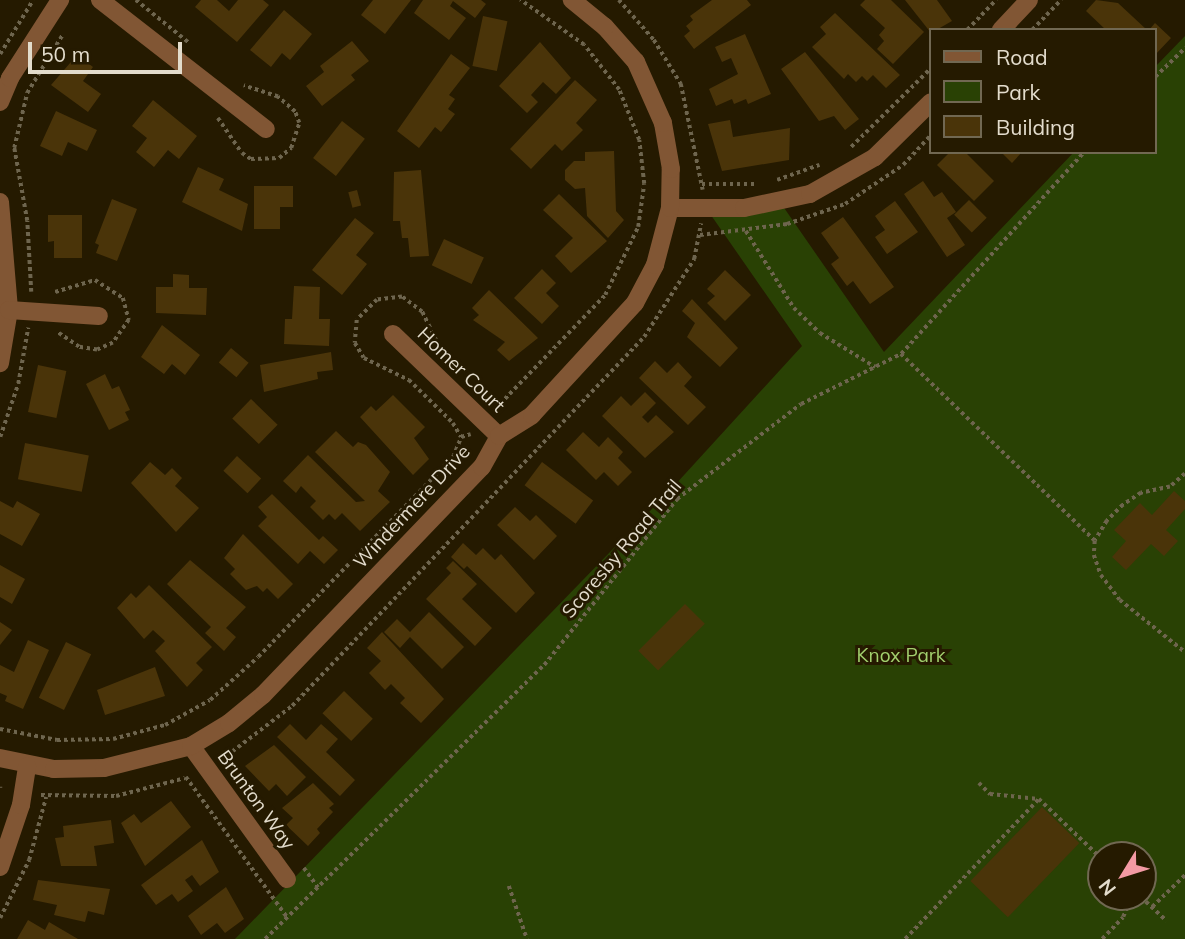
<!DOCTYPE html>
<style>
body{margin:0}
#map{position:relative;width:1185px;height:939px;overflow:hidden;background:#251a00;font-family:Mulish,sans-serif}
div>[style]{position:absolute}
.green>*{inset:0;background:#294104}
.building>*{inset:0;background:#4a3409;transform-origin:0 0}
.path>*{height:3.5px;margin-top:-1.75px;transform-origin:0;background:repeating-linear-gradient(90deg,#6e654e 0 3.5px,transparent 0 7px)}
.minor>*{height:18px;margin:-9px;padding:0 9px;transform-origin:9px;border-radius:9px;background:#815634}
span{translate:-50% -50%;white-space:nowrap;text-align:center;line-height:1.15;-webkit-text-stroke:6px #251a00;paint-order:stroke}
.street-label{font-size:19px;color:#e3dccc}
.park-label{font-size:19px;color:#a2d06d}
.legend{position:absolute;left:929px;top:28px;width:228px;height:126px;box-sizing:border-box;background:#251a00;border:2px solid #716852;margin:0;padding:9px 12px;list-style:none;font-size:21px;color:#e3dccc}
.legend li{display:flex;align-items:center;gap:14px;height:35px}
.legend b{width:35px;border:2px solid #716852}
.north{position:absolute;left:1087px;top:841px;width:70px;height:70px;box-sizing:border-box;background:#251a00;border:2px solid #716852;border-radius:50%;rotate:232deg;font-size:19px;font-weight:700;line-height:28px;text-align:center;color:#e3dccc}
.north::after{content:'';display:block;margin:auto;width:24px;height:32px;background:#f49aa4;clip-path:polygon(50% 0,100% 100%,50% 72%,0 100%)}
.scale{position:absolute;left:28px;top:42px;width:154px;height:32px;box-sizing:border-box;border:4px solid #e3dccc;border-top:0;padding-left:9px;font-size:21px;line-height:24px;white-space:nowrap;color:#e3dccc;-webkit-text-stroke:5px #251a00;paint-order:stroke}
</style>
<div id="map">
<div class="green">
<i style="clip-path:polygon(evenodd,1185px 36px,1185px 939px,235px 939px,674px 486px,802px 346px,706px 208px,780px 202px,884px 352px,1074px 152px,1155px 152px,1155px 67px,1185px 36px,1101px 855px,1143px 855px,1143px 897px,1101px 897px,1101px 855px)"></i>
</div>
<div class="building">
<i style="clip-path:polygon(201px 0,217px 0,229px 11px,238px 0,263px 0,269px 5px,237px 42px,195px 7px)"></i>
<i style="clip-path:polygon(373px 0,411px 0,385px 34px,361px 15px)"></i>
<i style="clip-path:polygon(423px 0,481px 0,486px 4px,475px 18px,453px 1px,450px 6px,466px 18px,449px 40px,414px 13px)"></i>
<i style="clip-path:polygon(712px 0,747px 0,751px 5px,694px 49px,684px 36px,690px 31px,686px 26px,693px 20px,690px 16px)"></i>
<i style="clip-path:polygon(865px 0,891px 0,924px 32px,893px 64px,877px 49px,884px 41px,879px 35px,885px 28px,860px 5px)"></i>
<i style="clip-path:polygon(905px 0,937px 0,952px 21px,931px 33px)"></i>
<i style="clip-path:polygon(1096px 0,1118px 3px,1147px 30px,1106px 30px,1086px 11px)"></i>
<i style="clip-path:polygon(284px 10px,312px 34px,290px 60px,282px 53px,271px 67px,250px 50px)"></i>
<i style="clip-path:polygon(835px 13px,900px 75px,886px 88px,873px 75px,867px 81px,862px 76px,856px 82px,848px 74px,844px 79px,812px 47px,826px 34px,820px 27px)"></i>
<i style="left:483px;top:16px;width:25px;height:51px;rotate:12deg"></i>
<i style="clip-path:polygon(1155px 23px,1171px 38px,1155px 55px,1155px 30px,1149px 30px)"></i>
<i style="clip-path:polygon(745px 34px,771px 94px,748px 104px,746px 99px,734px 104px,732px 99px,716px 106px,709px 89px,738px 74px,731px 58px,722px 62px,715px 47px)"></i>
<i style="clip-path:polygon(352px 41px,369px 61px,351px 75px,355px 80px,322px 106px,306px 86px,324px 72px,320px 66px)"></i>
<i style="clip-path:polygon(540px 42px,571px 78px,556px 94px,543px 82px,531px 95px,538px 102px,527px 113px,499px 86px)"></i>
<i style="clip-path:polygon(805px 52px,859px 119px,845px 130px,834px 116px,819px 121px,781px 69px)"></i>
<i style="clip-path:polygon(451px 54px,470px 68px,449px 95px,455px 99px,448px 109px,455px 114px,441px 132px,435px 127px,419px 148px,397px 131px)"></i>
<i style="clip-path:polygon(77px 55px,93px 67px,83px 81px,101px 94px,88px 112px,51px 85px)"></i>
<i style="clip-path:polygon(575px 80px,597px 100px,576px 123px,583px 130px,562px 151px,555px 144px,531px 169px,510px 149px)"></i>
<i style="clip-path:polygon(153px 100px,197px 136px,179px 159px,168px 150px,154px 167px,136px 152px,147px 138px,132px 126px)"></i>
<i style="clip-path:polygon(56px 111px,97px 130px,87px 151px,68px 142px,62px 156px,40px 146px)"></i>
<i style="clip-path:polygon(730px 120px,733px 137px,790px 128px,789px 160px,722px 171px,708px 124px)"></i>
<i style="left:342px;top:121px;width:29px;height:47px;rotate:38deg"></i>
<i style="clip-path:polygon(614px 151px,616px 211px,624px 220px,608px 238px,587px 216px,585px 188px,575px 189px,565px 180px,565px 170px,574px 161px,585px 161px,585px 152px)"></i>
<i style="clip-path:polygon(950px 152px,965px 152px,994px 181px,974px 201px,937px 165px)"></i>
<i style="clip-path:polygon(1001px 152px,1022px 152px,1012px 163px)"></i>
<i style="clip-path:polygon(198px 167px,224px 179px,219px 190px,248px 204px,242px 231px,182px 202px)"></i>
<i style="clip-path:polygon(421px 170px,429px 256px,410px 257px,408px 238px,402px 238px,400px 221px,393px 221px,394px 172px)"></i>
<i style="clip-path:polygon(923px 181px,934px 197px,942px 192px,956px 212px,947px 218px,965px 245px,947px 257px,904px 194px)"></i>
<i style="clip-path:polygon(254px 186px,293px 186px,293px 207px,280px 207px,280px 229px,254px 229px)"></i>
<i style="left:357px;top:190px;width:16px;height:9px;rotate:75deg"></i>
<i style="clip-path:polygon(559px 194px,607px 241px,571px 273px,555px 256px,573px 238px,543px 210px)"></i>
<i style="clip-path:polygon(112px 199px,137px 209px,117px 261px,96px 253px,99px 245px,95px 243px)"></i>
<i style="left:969px;top:200px;width:25px;height:21px;rotate:45deg"></i>
<i style="clip-path:polygon(895px 201px,918px 232px,887px 254px,875px 237px,885px 230px,875px 216px)"></i>
<i style="clip-path:polygon(48px 215px,82px 215px,82px 258px,54px 258px,54px 241px,48px 242px)"></i>
<i style="clip-path:polygon(843px 217px,894px 287px,870px 304px,853px 281px,847px 286px,831px 264px,839px 258px,821px 233px)"></i>
<i style="clip-path:polygon(355px 218px,374px 233px,356px 255px,367px 264px,342px 295px,312px 270px)"></i>
<i style="left:444px;top:239px;width:44px;height:29px;rotate:25deg"></i>
<i style="clip-path:polygon(542px 269px,556px 283px,546px 293px,559px 306px,542px 324px,514px 298px)"></i>
<i style="clip-path:polygon(725px 270px,751px 295px,725px 321px,707px 303px,715px 296px,707px 289px)"></i>
<i style="clip-path:polygon(173px 274px,189px 275px,189px 288px,207px 288px,206px 315px,156px 313px,156px 287px,173px 287px)"></i>
<i style="clip-path:polygon(294px 286px,320px 287px,319px 319px,330px 319px,329px 346px,284px 344px,285px 319px,292px 319px)"></i>
<i style="clip-path:polygon(489px 290px,538px 338px,509px 361px,497px 350px,505px 342px,473px 320px,479px 315px,472px 308px)"></i>
<i style="clip-path:polygon(692px 299px,738px 348px,720px 367px,687px 337px,695px 323px,682px 311px)"></i>
<i style="clip-path:polygon(162px 325px,200px 355px,185px 375px,172px 364px,164px 374px,141px 357px)"></i>
<i style="left:231px;top:348px;width:23px;height:19px;rotate:40deg"></i>
<i style="clip-path:polygon(331px 352px,333px 370px,317px 372px,318px 379px,264px 392px,260px 365px)"></i>
<i style="clip-path:polygon(655px 361px,667px 373px,678px 362px,692px 377px,684px 386px,706px 407px,688px 425px,639px 378px)"></i>
<i style="left:38px;top:365px;width:29px;height:48px;rotate:12deg"></i>
<i style="clip-path:polygon(105px 374px,112px 389px,119px 386px,130px 410px,125px 412px,129px 420px,109px 430px,86px 384px)"></i>
<i style="clip-path:polygon(645px 392px,656px 403px,642px 417px,648px 423px,656px 415px,674px 432px,645px 458px,602px 416px,621px 396px,631px 406px)"></i>
<i style="clip-path:polygon(393px 395px,425px 427px,414px 438px,429px 459px,413px 475px,360px 417px,371px 406px,376px 411px)"></i>
<i style="left:251px;top:399px;width:37px;height:27px;rotate:44deg"></i>
<i style="clip-path:polygon(336px 431px,353px 447px,358px 442px,366px 445px,390px 472px,378px 491px,390px 502px,360px 531px,342px 513px,335px 520px,329px 514px,323px 520px,310px 507px,316px 501px,301px 486px,296px 493px,283px 481px,308px 455px,356px 502px,365px 501px,315px 452px)"></i>
<i style="clip-path:polygon(583px 432px,599px 447px,608px 437px,623px 452px,618px 458px,632px 472px,618px 486px,604px 472px,596px 480px,566px 450px)"></i>
<i style="left:25px;top:443px;width:65px;height:37px;rotate:11deg"></i>
<i style="left:237px;top:456px;width:33px;height:20px;rotate:43deg"></i>
<i style="clip-path:polygon(150px 462px,165px 475px,172px 468px,182px 478px,175px 486px,199px 508px,176px 532px,131px 483px)"></i>
<i style="left:542px;top:462px;width:64px;height:29px;rotate:37deg"></i>
<i style="clip-path:polygon(1174px 491px,1185px 501px,1185px 509px,1166px 530px,1178px 541px,1164px 556px,1151px 544px,1126px 570px,1112px 557px,1126px 541px,1114px 530px,1140px 503px,1152px 515px)"></i>
<i style="clip-path:polygon(272px 494px,319px 540px,323px 536px,338px 550px,324px 564px,310px 551px,298px 564px,258px 526px,267px 517px,258px 507px)"></i>
<i style="clip-path:polygon(0 501px,13px 508px,17px 501px,40px 514px,22px 546px,0 534px)"></i>
<i style="clip-path:polygon(515px 507px,530px 521px,536px 515px,557px 536px,534px 560px,497px 525px)"></i>
<i style="clip-path:polygon(243px 534px,293px 584px,278px 599px,267px 588px,263px 592px,257px 586px,246px 590px,230px 574px,235px 569px,224px 558px)"></i>
<i style="clip-path:polygon(463px 543px,476px 555px,483px 548px,495px 560px,501px 554px,535px 593px,516px 613px,467px 566px,464px 569px,451px 557px)"></i>
<i style="clip-path:polygon(190px 560px,246px 607px,226px 628px,236px 637px,224px 651px,205px 633px,211px 627px,167px 584px)"></i>
<i style="clip-path:polygon(453px 561px,477px 584px,462px 599px,492px 628px,475px 646px,426px 599px,451px 573px,446px 568px)"></i>
<i style="clip-path:polygon(0 565px,25px 579px,12px 604px,0 597px)"></i>
<i style="clip-path:polygon(149px 585px,212px 647px,196px 663px,203px 670px,187px 687px,155px 651px,165px 641px,153px 630px,144px 639px,117px 608px,131px 593px,136px 598px)"></i>
<i style="left:685px;top:604px;width:28px;height:66px;rotate:45deg"></i>
<i style="clip-path:polygon(429px 612px,464px 647px,442px 669px,410px 637px,400px 648px,384px 632px,397px 619px,410px 632px)"></i>
<i style="clip-path:polygon(0 622px,12px 630px,0 645px)"></i>
<i style="clip-path:polygon(382px 632px,444px 699px,421px 723px,400px 703px,405px 698px,391px 684px,385px 690px,369px 673px,381px 661px,367px 648px)"></i>
<i style="clip-path:polygon(28px 640px,49px 650px,23px 709px,5px 701px,7px 696px,0 693px,0 665px,14px 672px)"></i>
<i style="left:66px;top:642px;width:28px;height:62px;rotate:26deg"></i>
<i style="clip-path:polygon(155px 667px,165px 696px,105px 715px,97px 690px)"></i>
<i style="left:344px;top:691px;width:40px;height:31px;rotate:44deg"></i>
<i style="clip-path:polygon(290px 724px,306px 740px,321px 724px,338px 739px,326px 752px,355px 780px,340px 796px,277px 737px)"></i>
<i style="clip-path:polygon(274px 745px,306px 777px,287px 796px,276px 784px,269px 791px,245px 766px)"></i>
<i style="clip-path:polygon(313px 783px,334px 804px,329px 808px,333px 812px,317px 829px,320px 833px,308px 846px,286px 825px,293px 818px,282px 808px)"></i>
<i style="clip-path:polygon(171px 801px,191px 827px,145px 866px,121px 823px,134px 814px,141px 823px)"></i>
<i style="left:1042px;top:807px;width:52px;height:103px;rotate:44deg"></i>
<i style="clip-path:polygon(111px 820px,114px 843px,94px 846px,97px 866px,61px 866px,55px 838px,64px 837px,63px 826px)"></i>
<i style="clip-path:polygon(202px 840px,219px 872px,200px 886px,192px 875px,185px 880px,193px 891px,178px 902px,172px 894px,156px 905px,141px 885px)"></i>
<i style="clip-path:polygon(38px 880px,110px 889px,104px 915px,88px 911px,85px 922px,54px 915px,57px 905px,33px 900px)"></i>
<i style="clip-path:polygon(226px 887px,244px 919px,225px 933px,217px 923px,201px 935px,188px 916px)"></i>
<i style="clip-path:polygon(28px 920px,45px 930px,49px 922px,78px 939px,17px 939px)"></i>
</div>
<div class="path">
<i style="left:136px;top:0;width:67px;rotate:38.9deg"></i>
<i style="left:619px;top:0;width:53px;rotate:48.8deg"></i>
<i style="left:654px;top:40px;width:52px;rotate:58.5deg"></i>
<i style="left:681px;top:84px;width:108px;rotate:78.3deg"></i>
<i style="left:967px;top:30px;width:42px;rotate:-46deg"></i>
<i style="left:1032px;top:30px;width:42px;rotate:-46deg"></i>
<i style="left:0;top:54px;width:63px;rotate:-58.6deg"></i>
<i style="left:1155px;top:77px;width:42px;rotate:-44deg"></i>
<i style="left:218px;top:118px;width:42px;rotate:55.6deg"></i>
<i style="left:242px;top:153px;width:11px;rotate:34deg"></i>
<i style="left:251px;top:159px;width:28px;rotate:-2deg"></i>
<i style="left:279px;top:158px;width:16px;rotate:-40deg"></i>
<i style="left:291px;top:148px;width:26px;rotate:-72deg"></i>
<i style="left:299px;top:123px;width:12px;rotate:-110deg"></i>
<i style="left:295px;top:112px;width:23px;rotate:-139deg"></i>
<i style="left:278px;top:97px;width:36px;rotate:-162deg"></i>
<i style="left:851px;top:147px;width:112px;rotate:-44.6deg"></i>
<i style="left:777px;top:180px;width:45px;rotate:-19.7deg"></i>
<i style="left:702px;top:184px;width:54px"></i>
<i style="left:746px;top:231px;width:91px;rotate:58.1deg"></i>
<i style="left:794px;top:308px;width:36px;rotate:44deg"></i>
<i style="left:820px;top:333px;width:65px;rotate:31.7deg"></i>
<i style="left:700px;top:235px;width:88px;rotate:-7.2deg"></i>
<i style="left:787px;top:224px;width:61px;rotate:-19deg"></i>
<i style="left:845px;top:204px;width:70px;rotate:-33.9deg"></i>
<i style="left:903px;top:165px;width:41px;rotate:-47deg"></i>
<i style="left:31px;top:292px;width:71px;rotate:-93.2deg"></i>
<i style="left:27px;top:221px;width:74px;rotate:-100.1deg"></i>
<i style="left:14px;top:148px;width:57px;rotate:-76.7deg"></i>
<i style="left:27px;top:93px;width:69px;rotate:-58.6deg"></i>
<i style="left:55px;top:292px;width:42px;rotate:-16.7deg"></i>
<i style="left:95px;top:280px;width:33px;rotate:33deg"></i>
<i style="left:123px;top:298px;width:23px;rotate:75deg"></i>
<i style="left:129px;top:320px;width:28px;rotate:125deg"></i>
<i style="left:113px;top:343px;width:17px;rotate:156deg"></i>
<i style="left:97px;top:350px;width:18px;rotate:-171deg"></i>
<i style="left:79px;top:347px;width:25px;rotate:-146deg"></i>
<i style="left:442px;top:353px;width:46px;rotate:-116deg"></i>
<i style="left:422px;top:312px;width:25px;rotate:-143deg"></i>
<i style="left:402px;top:297px;width:25px;rotate:173deg"></i>
<i style="left:377px;top:300px;width:28px;rotate:135deg"></i>
<i style="left:357px;top:320px;width:23px;rotate:95deg"></i>
<i style="left:355px;top:343px;width:17px;rotate:59deg"></i>
<i style="left:364px;top:358px;width:50px;rotate:26.1deg"></i>
<i style="left:409px;top:380px;width:62px;rotate:44.3deg"></i>
<i style="left:453px;top:423px;width:16px;rotate:60deg"></i>
<i style="left:901px;top:354px;width:269px;rotate:43.9deg"></i>
<i style="left:495px;top:409px;width:158px;rotate:-46deg"></i>
<i style="left:605px;top:295px;width:76px;rotate:-64.1deg"></i>
<i style="left:638px;top:227px;width:43px;rotate:-82.1deg"></i>
<i style="left:644px;top:184px;width:44px;rotate:-96.5deg"></i>
<i style="left:639px;top:140px;width:54px;rotate:-111.8deg"></i>
<i style="left:619px;top:90px;width:57px;rotate:-127.9deg"></i>
<i style="left:584px;top:45px;width:78px;rotate:-144.9deg"></i>
<i style="left:0;top:437px;width:56px;rotate:-71.2deg"></i>
<i style="left:18px;top:384px;width:57px;rotate:-79.9deg"></i>
<i style="left:1185px;top:474px;width:20px;rotate:139deg"></i>
<i style="left:1170px;top:487px;width:30px;rotate:168deg"></i>
<i style="left:1141px;top:493px;width:22px;rotate:146deg"></i>
<i style="left:1123px;top:505px;width:23px;rotate:135deg"></i>
<i style="left:1107px;top:521px;width:23px;rotate:121deg"></i>
<i style="left:1095px;top:541px;width:14px;rotate:94deg"></i>
<i style="left:1094px;top:555px;width:21px;rotate:71deg"></i>
<i style="left:1101px;top:575px;width:31px;rotate:53deg"></i>
<i style="left:1120px;top:600px;width:83px;rotate:38.7deg"></i>
<i style="left:0;top:729px;width:58px;rotate:10.9deg"></i>
<i style="left:57px;top:740px;width:56px;rotate:-1deg"></i>
<i style="left:113px;top:739px;width:54px;rotate:-15.1deg"></i>
<i style="left:165px;top:725px;width:51px;rotate:-29.1deg"></i>
<i style="left:210px;top:700px;width:64px;rotate:-41.9deg"></i>
<i style="left:258px;top:657px;width:279px;rotate:-45.7deg"></i>
<i style="left:453px;top:457px;width:22px;rotate:-68deg"></i>
<i style="left:461px;top:437px;width:10px;rotate:-17deg"></i>
<i style="left:221px;top:760px;width:89px;rotate:-37.3deg"></i>
<i style="left:292px;top:706px;width:510px;rotate:-46.35deg"></i>
<i style="left:644px;top:337px;width:93px;rotate:-57.3deg"></i>
<i style="left:694px;top:259px;width:36px;rotate:-79deg"></i>
<i style="left:186px;top:777px;width:173px;rotate:54.2deg"></i>
<i style="left:979px;top:783px;width:16px;rotate:45deg"></i>
<i style="left:990px;top:794px;width:49px;rotate:5.8deg"></i>
<i style="left:0;top:788px;width:1px;rotate:-90deg"></i>
<i style="left:41px;top:795px;width:75px;rotate:0.8deg"></i>
<i style="left:116px;top:796px;width:71px;rotate:-14.6deg"></i>
<i style="left:304px;top:868px;width:24px;rotate:54deg"></i>
<i style="left:509px;top:886px;width:56px;rotate:71.2deg"></i>
<i style="left:1141px;top:897px;width:35px;rotate:43deg"></i>
<i style="left:1152px;top:907px;width:46px;rotate:-44.1deg"></i>
<i style="left:0;top:918px;width:65px;rotate:-63.4deg"></i>
<i style="left:29px;top:860px;width:65px;rotate:-74.9deg"></i>
<i style="left:265px;top:939px;width:391px;rotate:-44.5deg"></i>
<i style="left:544px;top:665px;width:213px;rotate:-51.3deg"></i>
<i style="left:677px;top:499px;width:156px;rotate:-37.5deg"></i>
<i style="left:801px;top:404px;width:112px;rotate:-26.6deg"></i>
<i style="left:901px;top:354px;width:273px;rotate:-47.8deg"></i>
<i style="left:905px;top:939px;width:194px;rotate:-46.3deg"></i>
<i style="left:1039px;top:799px;width:86px;rotate:43.6deg"></i>
<i style="left:1102px;top:939px;width:30px;rotate:-46deg"></i>
<i style="left:1123px;top:917px;width:22px;rotate:-68deg"></i>
</div>
<div class="minor">
<i style="left:100px;top:0;width:210px;rotate:37.9deg"></i>
<i style="left:1001px;top:30px;width:41px;rotate:-47deg"></i>
<i style="left:0;top:102px;width:26px;rotate:-67deg"></i>
<i style="left:10px;top:78px;width:93px;rotate:-57.3deg"></i>
<i style="left:0;top:202px;width:108px;rotate:85.2deg"></i>
<i style="left:9px;top:310px;width:54px;rotate:99.6deg"></i>
<i style="left:670px;top:208px;width:74px"></i>
<i style="left:744px;top:208px;width:67px;rotate:-12deg"></i>
<i style="left:810px;top:194px;width:75px;rotate:-29.6deg"></i>
<i style="left:875px;top:157px;width:78px;rotate:-44.5deg"></i>
<i style="left:9px;top:310px;width:90px;rotate:3.8deg"></i>
<i style="left:393px;top:334px;width:147px;rotate:43.9deg"></i>
<i style="left:191px;top:746px;width:164px;rotate:54.2deg"></i>
<i style="left:0;top:758px;width:55px;rotate:11.5deg"></i>
<i style="left:54px;top:769px;width:50px;rotate:-1.1deg"></i>
<i style="left:104px;top:768px;width:90px;rotate:-14.2deg"></i>
<i style="left:191px;top:746px;width:44px;rotate:-31.2deg"></i>
<i style="left:229px;top:723px;width:44px;rotate:-39.5deg"></i>
<i style="left:263px;top:695px;width:316px;rotate:-46.2deg"></i>
<i style="left:482px;top:467px;width:35px;rotate:-61deg"></i>
<i style="left:499px;top:436px;width:39px;rotate:-32deg"></i>
<i style="left:532px;top:415px;width:152px;rotate:-47.4deg"></i>
<i style="left:635px;top:303px;width:43px;rotate:-62.2deg"></i>
<i style="left:655px;top:265px;width:59px;rotate:-75.3deg"></i>
<i style="left:670px;top:208px;width:39px;rotate:-89deg"></i>
<i style="left:671px;top:169px;width:47px;rotate:-99.9deg"></i>
<i style="left:663px;top:123px;width:67px;rotate:-113.9deg"></i>
<i style="left:636px;top:62px;width:47px;rotate:-131.5deg"></i>
<i style="left:605px;top:27px;width:43px;rotate:-140.7deg"></i>
<i style="left:0;top:867px;width:65px;rotate:-71.3deg"></i>
<i style="left:21px;top:805px;width:39px;rotate:-81deg"></i>
</div>
<div class="street-label">
<span style="left:461px;top:370px;rotate:44deg">Homer Court</span>
<span style="left:412px;top:507px;rotate:-47deg">Windermere Drive</span>
<span style="left:622px;top:549px;rotate:-50deg">Scoresby Road Trail</span>
<span style="left:256px;top:800px;rotate:54deg">Brunton Way</span>
</div>
<div class="park-label">
<span style="left:901px;top:656px">Knox Park</span>
</div>
<ul class="legend">
<li><b style="height:9px;background:#815634"></b>Road</li>
<li><b style="height:19px;background:#294104"></b>Park</li>
<li><b style="height:19px;background:#4a3409"></b>Building</li>
</ul>
<div class="north">N</div>
<div class="scale">50 m</div>
</div>
